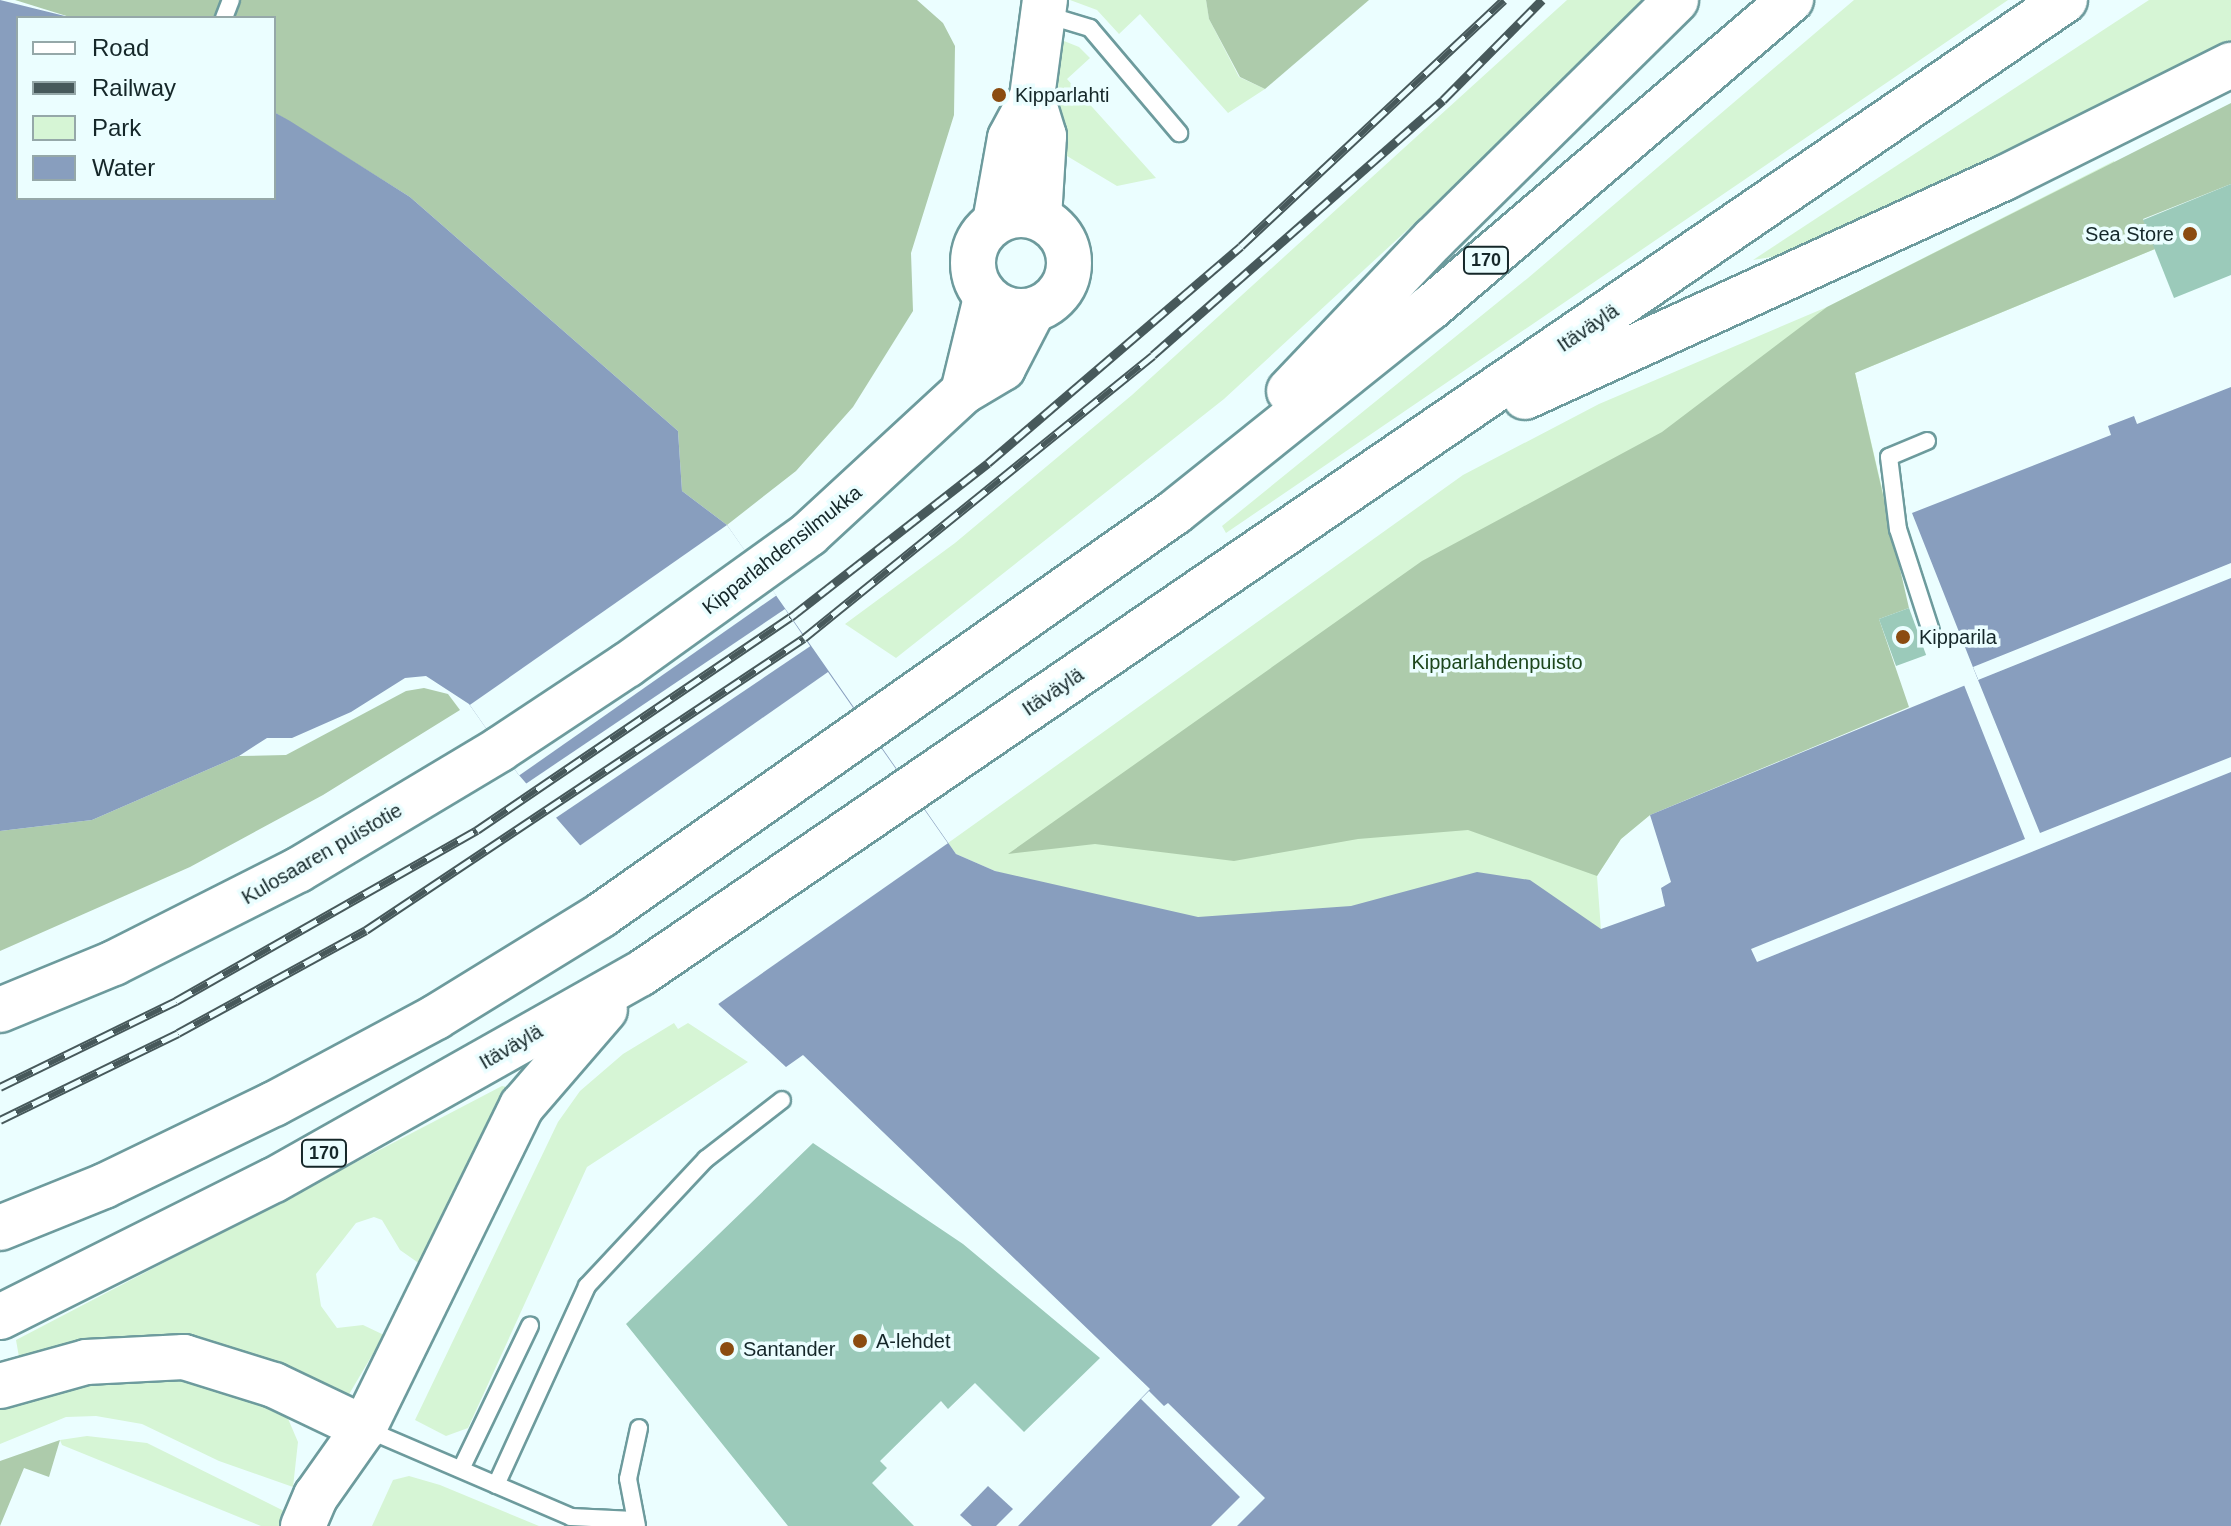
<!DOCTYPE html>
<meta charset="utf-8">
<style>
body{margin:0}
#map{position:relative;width:2231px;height:1526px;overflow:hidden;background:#ebfeff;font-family:Helvetica,sans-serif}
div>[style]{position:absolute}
.green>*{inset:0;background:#d6f5d5}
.forest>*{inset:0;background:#adcbab}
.water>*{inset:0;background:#889ebe}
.pier>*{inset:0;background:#ebfeff;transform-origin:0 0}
.building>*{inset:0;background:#9bcaba;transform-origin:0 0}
.roads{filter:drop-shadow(2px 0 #6d9b9d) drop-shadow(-2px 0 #6d9b9d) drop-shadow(0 2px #6d9b9d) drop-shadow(0 -2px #6d9b9d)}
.service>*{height:16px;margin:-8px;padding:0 8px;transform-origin:8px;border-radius:8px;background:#fff}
.secondary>*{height:44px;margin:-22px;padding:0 22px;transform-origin:22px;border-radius:22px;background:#fff}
.secondary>.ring{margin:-22px;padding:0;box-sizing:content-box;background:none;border:44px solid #fff;border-radius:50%}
.trunk>*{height:44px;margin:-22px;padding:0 22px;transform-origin:22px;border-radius:22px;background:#fff}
.rail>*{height:9px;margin-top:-4.5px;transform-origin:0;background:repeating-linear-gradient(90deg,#ebfeff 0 18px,#47595b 0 36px);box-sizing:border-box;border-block:2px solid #47595b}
.dots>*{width:22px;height:22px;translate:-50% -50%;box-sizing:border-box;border:4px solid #ebfeff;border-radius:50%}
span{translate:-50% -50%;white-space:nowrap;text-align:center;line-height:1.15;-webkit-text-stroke:7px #ebfeff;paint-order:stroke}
.shield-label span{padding:2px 6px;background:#ebfeff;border:2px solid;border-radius:6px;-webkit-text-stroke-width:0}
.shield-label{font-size:18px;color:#152729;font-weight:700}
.poi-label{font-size:20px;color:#152729}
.left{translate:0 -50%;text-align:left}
.right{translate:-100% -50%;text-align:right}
.street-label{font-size:20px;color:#152729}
.park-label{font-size:20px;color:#1c461c}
.legend{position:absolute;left:16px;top:16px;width:260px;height:184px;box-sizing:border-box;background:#ebfeff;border:2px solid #95a8a9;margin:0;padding:10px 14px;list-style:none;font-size:24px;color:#152729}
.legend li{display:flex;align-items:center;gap:16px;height:40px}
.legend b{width:40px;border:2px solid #95a8a9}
</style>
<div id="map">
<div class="green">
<i style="clip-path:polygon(1070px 0,1206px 0,1209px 19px,1239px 77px,1265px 89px,1228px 113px,1140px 14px,1119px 34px,1097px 10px)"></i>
<i style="clip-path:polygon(1567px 0,1646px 0,1495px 149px,1224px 399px,896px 658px,845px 624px,955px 543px,1132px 395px)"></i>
<i style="clip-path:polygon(1854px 0,2008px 0,1226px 533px,1222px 526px,1528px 278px)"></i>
<i style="clip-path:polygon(2149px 0,2231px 0,2231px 49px,1814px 250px,1753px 260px)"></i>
<i style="clip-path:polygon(1059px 39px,1079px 47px,1090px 58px,1067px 79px,1156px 178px,1117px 186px,1057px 150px)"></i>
<i style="clip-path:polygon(2114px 161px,2155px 249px,1855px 373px,1892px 531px,1672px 805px,1650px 815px,1621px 839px,1597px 876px,1601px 930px,1465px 1013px,995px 871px,956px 854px,948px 843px,1463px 475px,1599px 404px,1827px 307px)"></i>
<i style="clip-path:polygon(674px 1023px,678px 1029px,688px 1023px,748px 1062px,587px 1167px,468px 1428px,446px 1436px,415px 1420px,558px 1122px,580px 1091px,623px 1054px)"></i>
<i style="clip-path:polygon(502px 1086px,515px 1089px,420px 1264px,400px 1250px,382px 1220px,374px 1217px,356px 1223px,316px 1274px,321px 1306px,337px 1328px,363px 1325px,384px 1335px,348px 1396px,248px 1354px,189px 1340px,132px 1336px,51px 1347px,19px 1357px,16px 1340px)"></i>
<i style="clip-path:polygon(205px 1376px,286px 1414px,298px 1442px,293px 1487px,219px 1461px,142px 1424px,96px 1416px,66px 1417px,0 1444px,0 1402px,54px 1382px)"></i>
<i style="clip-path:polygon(87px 1436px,147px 1443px,288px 1513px,283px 1526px,261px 1526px,62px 1445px,60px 1440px)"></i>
<i style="clip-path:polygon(409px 1476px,440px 1485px,539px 1526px,372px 1526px,393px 1480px)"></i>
</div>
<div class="forest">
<i style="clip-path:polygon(15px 0,917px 0,943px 23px,955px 46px,954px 115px,911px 253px,913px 311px,853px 407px,796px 471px,727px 525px,682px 491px,678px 431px,410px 197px,274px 112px,274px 18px,73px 18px)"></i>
<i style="clip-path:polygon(1206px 0,1369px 0,1265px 89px,1240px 77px,1209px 19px)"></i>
<i style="clip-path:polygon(2231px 103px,2231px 184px,2143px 219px,2155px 249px,1855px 373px,1909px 608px,1879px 619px,1909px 707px,1650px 815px,1621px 839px,1597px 876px,1468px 830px,1358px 839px,1234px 861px,1095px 844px,1008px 854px,1422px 561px,1662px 432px,1827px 307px)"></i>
<i style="clip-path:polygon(424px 688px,448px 694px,460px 710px,323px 795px,190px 867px,0 951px,0 831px,92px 820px,239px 756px,286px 755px,406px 691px)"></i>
<i style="clip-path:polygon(60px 1440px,49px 1477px,24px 1468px,0 1526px,0 1461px)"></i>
</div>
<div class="water">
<i style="clip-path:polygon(0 0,73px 18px,18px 18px,18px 198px,274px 198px,274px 112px,290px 121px,410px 197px,678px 431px,682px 491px,727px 525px,956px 854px,995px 871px,1198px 917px,1351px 906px,1477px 872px,1530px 880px,1601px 929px,1665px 906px,1661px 888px,1671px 882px,1650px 815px,1978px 680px,1912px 513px,2111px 435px,2108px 426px,2134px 416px,2137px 424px,2231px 387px,2231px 1526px,1018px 1526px,1150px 1389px,803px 1055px,786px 1067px,720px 1006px,518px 774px,469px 704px,426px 676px,405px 678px,351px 712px,292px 738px,267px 738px,239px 756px,92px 820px,0 831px)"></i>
<i style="clip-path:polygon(988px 1486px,1013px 1509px,996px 1526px,972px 1526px,960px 1515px)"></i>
</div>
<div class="pier">
<i style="left:727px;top:525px;width:86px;height:314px;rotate:55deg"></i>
<i style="clip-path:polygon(2231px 563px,2231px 578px,1978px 680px,2040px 833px,2231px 757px,2231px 772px,1757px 962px,1751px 949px,2025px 839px,1964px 685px,1978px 679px,1973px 667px)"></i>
<i style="left:785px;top:609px;width:45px;height:316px;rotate:56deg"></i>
<i style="left:828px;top:672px;width:209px;height:307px;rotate:55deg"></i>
<i style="clip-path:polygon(1149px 1391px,1164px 1406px,1168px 1403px,1265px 1498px,1237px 1526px,1211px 1526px,1240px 1497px,1141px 1399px)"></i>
</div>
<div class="building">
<i style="clip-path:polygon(2231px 184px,2231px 275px,2174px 298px,2143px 220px)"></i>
<i style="left:1909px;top:608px;width:50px;height:32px;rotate:70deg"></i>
<i style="clip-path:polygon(813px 1143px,963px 1244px,1100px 1358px,1024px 1432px,975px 1383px,948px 1409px,941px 1401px,880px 1461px,887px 1468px,872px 1483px,914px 1526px,788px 1526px,626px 1324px)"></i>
</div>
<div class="roads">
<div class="service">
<i style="left:1047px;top:15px;width:45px;rotate:16.8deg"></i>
<i style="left:1090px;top:28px;width:138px;rotate:49.7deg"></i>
<i style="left:224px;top:18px;width:19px;rotate:-69deg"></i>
<i style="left:1927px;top:441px;width:41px;rotate:157.2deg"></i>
<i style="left:1889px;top:457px;width:73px;rotate:82.9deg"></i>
<i style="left:1898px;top:529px;width:107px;rotate:72.1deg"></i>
<i style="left:366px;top:1429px;width:223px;rotate:23.2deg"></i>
<i style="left:571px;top:1517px;width:63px;rotate:2.7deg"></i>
<i style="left:462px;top:1467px;width:157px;rotate:-64.3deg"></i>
<i style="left:496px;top:1485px;width:219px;rotate:-65.4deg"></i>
<i style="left:587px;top:1286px;width:174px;rotate:-46.9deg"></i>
<i style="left:706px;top:1159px;width:96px;rotate:-37.8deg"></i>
<i style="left:637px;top:1526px;width:48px;rotate:-100.8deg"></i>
<i style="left:628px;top:1479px;width:52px;rotate:-77.8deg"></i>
</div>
<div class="secondary">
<i style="left:1032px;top:97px;width:41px;rotate:72.9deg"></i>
<i style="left:1044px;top:136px;width:82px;rotate:93.5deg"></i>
<i class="ring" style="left:973px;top:215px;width:52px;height:52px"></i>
<i style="left:995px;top:222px;width:85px;rotate:-79.9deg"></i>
<i style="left:1010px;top:138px;width:47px;rotate:-61.8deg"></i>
<i style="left:1032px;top:97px;width:98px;rotate:-82.4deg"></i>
<i style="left:963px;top:392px;width:97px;rotate:-76.3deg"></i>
<i style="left:0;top:1010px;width:123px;rotate:-22.4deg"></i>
<i style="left:114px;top:963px;width:206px;rotate:-26.8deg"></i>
<i style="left:298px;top:870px;width:235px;rotate:-30.9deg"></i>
<i style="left:500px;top:749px;width:152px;rotate:-33.5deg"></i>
<i style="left:627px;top:665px;width:224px;rotate:-35.7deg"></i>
<i style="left:809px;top:534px;width:209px;rotate:-42.7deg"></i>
<i style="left:963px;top:392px;width:47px;rotate:-31deg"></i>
<i style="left:1003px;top:368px;width:63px;rotate:-62.6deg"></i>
<i style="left:303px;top:1526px;width:33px;rotate:-67deg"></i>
<i style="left:316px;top:1496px;width:83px;rotate:-54.8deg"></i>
</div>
<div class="trunk">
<i style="left:1289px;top:391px;width:210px;rotate:-46.4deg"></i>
<i style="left:1434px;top:239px;width:340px;rotate:-44.6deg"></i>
<i style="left:1525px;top:397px;width:527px;rotate:-24.57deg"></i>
<i style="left:2004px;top:178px;width:254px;rotate:-26.5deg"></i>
<i style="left:0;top:1228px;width:112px;rotate:-22deg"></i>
<i style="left:104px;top:1186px;width:189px;rotate:-25.8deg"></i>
<i style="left:274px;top:1104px;width:184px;rotate:-28.2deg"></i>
<i style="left:436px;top:1017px;width:193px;rotate:-31.6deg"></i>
<i style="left:600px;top:916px;width:703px;rotate:-35.09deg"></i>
<i style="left:1175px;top:512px;width:327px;rotate:-38.7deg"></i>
<i style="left:1430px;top:308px;width:475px;rotate:-40.5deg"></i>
<i style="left:0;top:1317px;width:306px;rotate:-26.6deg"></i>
<i style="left:274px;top:1180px;width:420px;rotate:-29.4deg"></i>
<i style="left:640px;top:974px;width:1726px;rotate:-34.35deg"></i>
<i style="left:0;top:1386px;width:89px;rotate:-15.6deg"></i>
<i style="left:86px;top:1362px;width:98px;rotate:-2.9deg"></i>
<i style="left:184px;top:1357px;width:94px;rotate:17.3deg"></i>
<i style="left:274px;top:1385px;width:100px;rotate:25.5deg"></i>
<i style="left:364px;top:1428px;width:359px;rotate:-63.9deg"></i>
<i style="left:522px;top:1106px;width:127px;rotate:-49.2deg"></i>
</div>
</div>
<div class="rail">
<i style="left:0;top:1087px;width:196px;rotate:-26deg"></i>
<i style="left:176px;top:1001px;width:346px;rotate:-29.6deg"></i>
<i style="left:477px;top:830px;width:379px;rotate:-34.2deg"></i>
<i style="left:791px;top:617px;width:250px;rotate:-38deg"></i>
<i style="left:988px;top:463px;width:333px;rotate:-40.6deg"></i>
<i style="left:1241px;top:246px;width:360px;rotate:-43.1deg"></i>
<i style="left:0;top:1120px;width:198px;rotate:-26deg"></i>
<i style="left:178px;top:1033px;width:214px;rotate:-28.7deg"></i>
<i style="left:366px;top:930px;width:526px;rotate:-33.69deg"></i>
<i style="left:804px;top:638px;width:449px;rotate:-39deg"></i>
<i style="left:1153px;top:355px;width:386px;rotate:-41.3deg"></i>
<i style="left:1443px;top:100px;width:141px;rotate:-45.3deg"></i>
</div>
<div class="dots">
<i style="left:999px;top:95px;background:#8b4c11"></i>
<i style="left:2190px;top:234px;background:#8b4c11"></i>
<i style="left:1903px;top:637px;background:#8b4c11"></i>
<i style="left:860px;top:1341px;background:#8b4c11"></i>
<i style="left:727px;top:1349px;background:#8b4c11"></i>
</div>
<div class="shield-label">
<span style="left:1486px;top:260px">170</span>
<span style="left:324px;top:1153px">170</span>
</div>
<div class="poi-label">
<span class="left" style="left:1015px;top:95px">Kipparlahti</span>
<span class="right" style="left:2174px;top:234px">Sea Store</span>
<span class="left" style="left:1919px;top:637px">Kipparila</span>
<span class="left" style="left:876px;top:1341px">A-lehdet</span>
<span class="left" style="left:743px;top:1349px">Santander</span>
</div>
<div class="street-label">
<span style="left:1588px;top:328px;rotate:-34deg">Itäväylä</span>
<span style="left:782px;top:550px;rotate:-38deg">Kipparlahdensilmukka</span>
<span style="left:1053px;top:692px;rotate:-34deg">Itäväylä</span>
<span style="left:322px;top:854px;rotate:-30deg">Kulosaaren puistotie</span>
<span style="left:511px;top:1047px;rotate:-30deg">Itäväylä</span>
</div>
<div class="park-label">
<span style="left:1497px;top:662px">Kipparlahdenpuisto</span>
</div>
<ul class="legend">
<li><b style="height:10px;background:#fff"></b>Road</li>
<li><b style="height:10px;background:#47595b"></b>Railway</li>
<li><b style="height:22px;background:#d6f5d5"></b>Park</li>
<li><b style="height:22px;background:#889ebe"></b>Water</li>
</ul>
</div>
